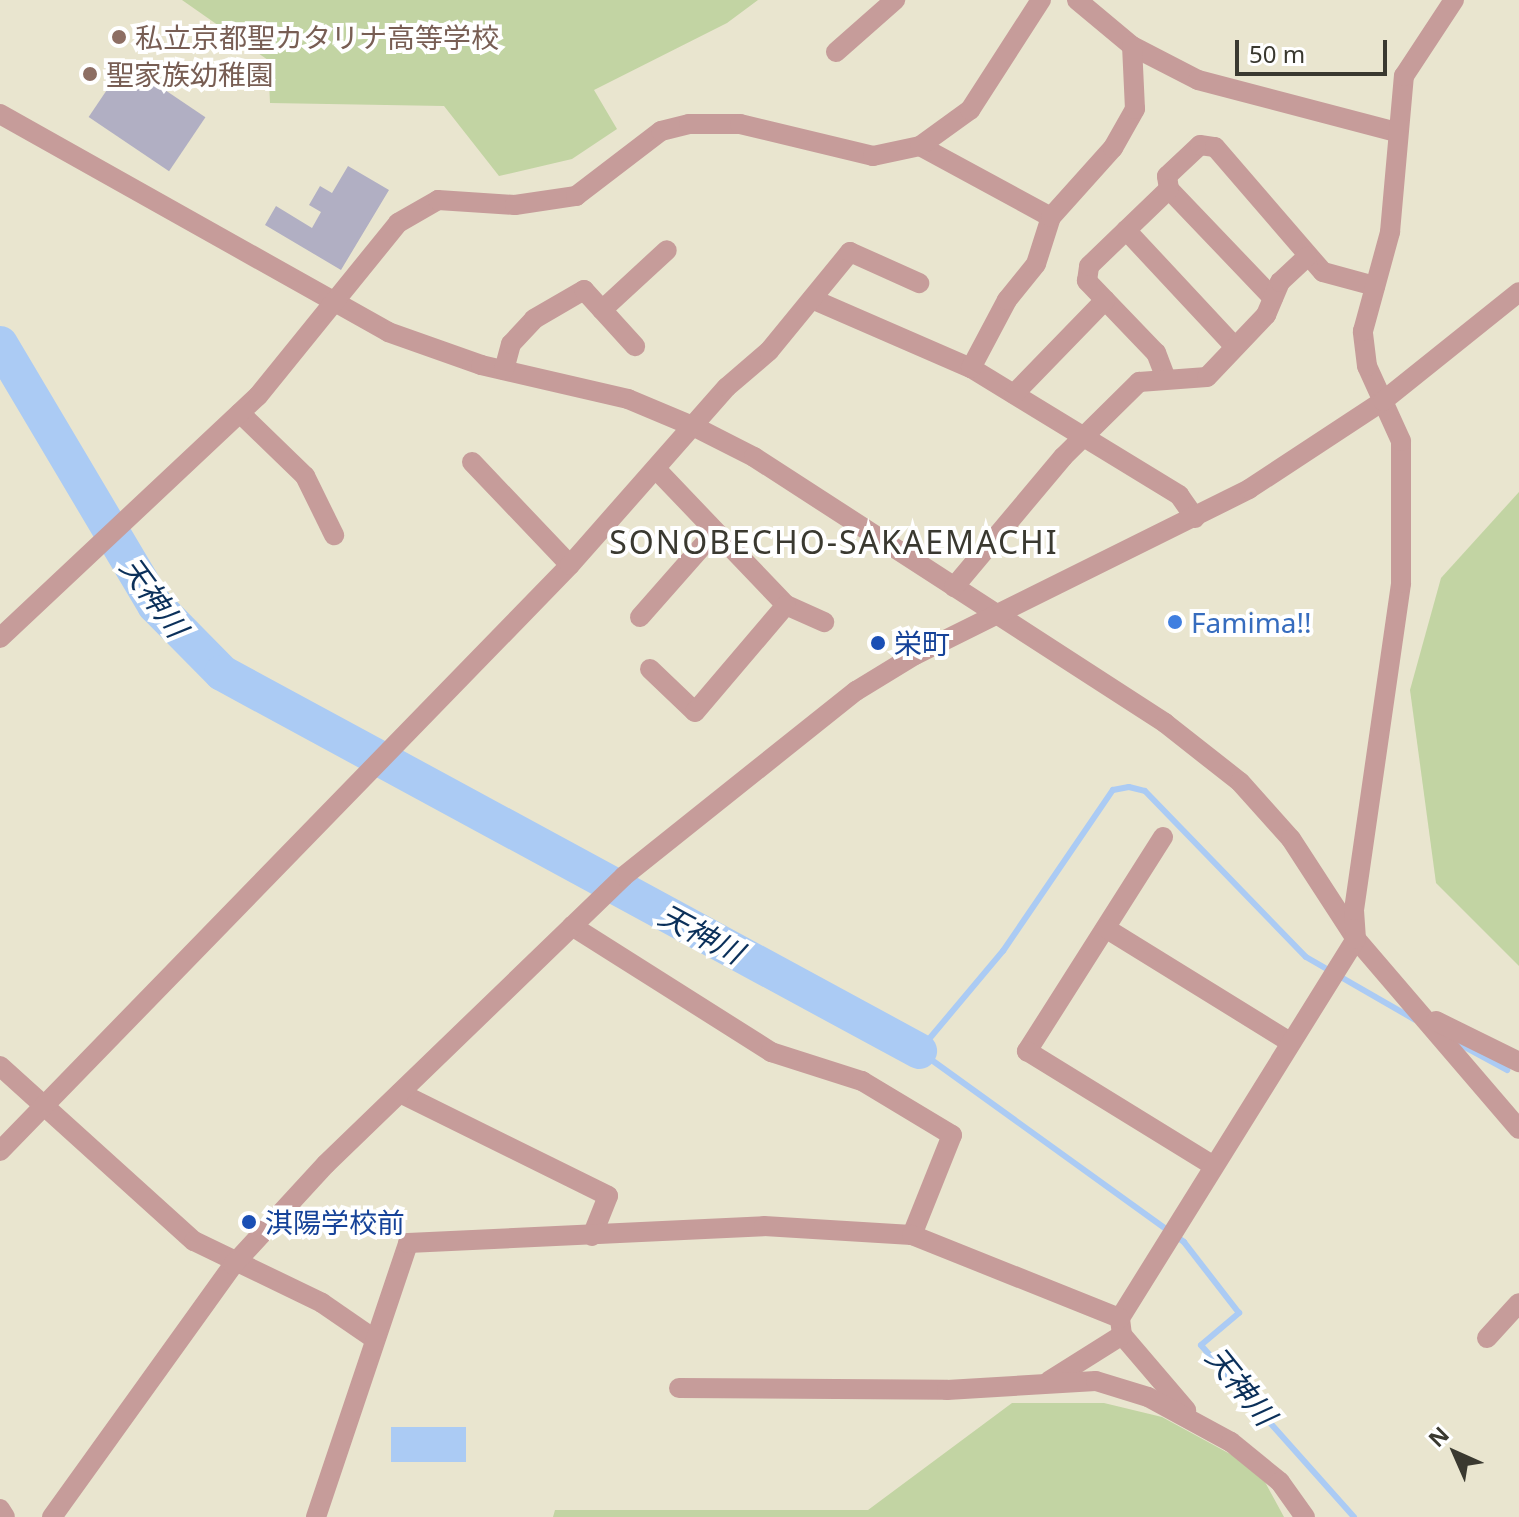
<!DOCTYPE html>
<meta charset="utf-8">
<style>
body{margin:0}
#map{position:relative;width:1519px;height:1517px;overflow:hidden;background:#e9e5cf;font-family:"Noto Sans","Noto Sans JP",sans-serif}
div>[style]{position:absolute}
.green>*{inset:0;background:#c2d4a3}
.water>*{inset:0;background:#abcbf4;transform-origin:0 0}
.stream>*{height:6px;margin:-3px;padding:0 3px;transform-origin:3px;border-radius:3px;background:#abcbf4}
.river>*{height:36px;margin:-18px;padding:0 18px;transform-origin:18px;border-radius:18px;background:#abcbf4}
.building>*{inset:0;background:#b1afc3;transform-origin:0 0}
.minor>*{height:20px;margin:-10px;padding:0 10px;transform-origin:10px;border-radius:10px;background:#c69c9a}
.dots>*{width:22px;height:22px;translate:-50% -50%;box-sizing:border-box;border:4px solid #fff;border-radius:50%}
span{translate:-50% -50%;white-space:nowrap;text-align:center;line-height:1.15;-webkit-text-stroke:8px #fff;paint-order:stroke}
.education-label{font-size:28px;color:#785e54}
.left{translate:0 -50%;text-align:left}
.shop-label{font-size:28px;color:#366cbe}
.transit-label{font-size:28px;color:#164399}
.water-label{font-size:30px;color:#0b305a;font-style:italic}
.quarter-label{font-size:32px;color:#3a3930;letter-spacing:2px}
.north{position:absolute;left:1415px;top:1413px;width:80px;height:80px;-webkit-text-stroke:6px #fff;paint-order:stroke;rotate:315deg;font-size:22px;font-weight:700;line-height:32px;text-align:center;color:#3a3930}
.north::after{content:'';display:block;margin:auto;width:28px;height:36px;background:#3a3930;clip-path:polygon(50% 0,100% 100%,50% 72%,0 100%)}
.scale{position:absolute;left:1235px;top:40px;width:152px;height:36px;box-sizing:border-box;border:4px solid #3a3930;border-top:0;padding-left:10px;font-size:24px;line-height:28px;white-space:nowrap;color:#3a3930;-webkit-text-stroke:6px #fff;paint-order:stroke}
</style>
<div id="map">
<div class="green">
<i style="clip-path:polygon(182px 0,758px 0,727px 23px,594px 90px,617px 129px,572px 159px,499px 176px,444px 106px,270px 103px,268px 60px)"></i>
<i style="clip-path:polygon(1519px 492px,1519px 966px,1436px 883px,1410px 690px,1441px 578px)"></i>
<i style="clip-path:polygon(1012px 1403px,1104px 1403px,1162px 1417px,1243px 1461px,1265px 1482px,1284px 1517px,553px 1517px,555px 1510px,868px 1510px)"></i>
</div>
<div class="water">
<i style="left:466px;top:1427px;width:35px;height:75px;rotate:90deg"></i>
</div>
<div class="stream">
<i style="left:1452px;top:1040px;width:63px;rotate:28.6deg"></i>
<i style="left:1354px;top:1517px;width:230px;rotate:-131.7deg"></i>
<i style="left:1201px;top:1345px;width:50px;rotate:-40.1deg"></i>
<i style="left:1239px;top:1313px;width:90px;rotate:-127.8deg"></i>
<i style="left:1184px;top:1242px;width:327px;rotate:-144.2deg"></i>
<i style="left:919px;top:1051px;width:131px;rotate:-50deg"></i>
<i style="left:1003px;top:951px;width:195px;rotate:-55.7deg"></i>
<i style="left:1113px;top:790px;width:16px;rotate:-11deg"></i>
<i style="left:1129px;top:787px;width:16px;rotate:14deg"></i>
<i style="left:1145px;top:791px;width:231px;rotate:45.9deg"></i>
<i style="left:1306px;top:957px;width:125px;rotate:29.9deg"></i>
</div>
<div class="river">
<i style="left:0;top:344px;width:304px;rotate:59.3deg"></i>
<i style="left:155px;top:605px;width:95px;rotate:45.4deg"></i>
<i style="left:222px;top:673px;width:793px;rotate:28.47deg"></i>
</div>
<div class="building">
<i style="left:125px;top:63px;width:97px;height:65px;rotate:34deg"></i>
<i style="clip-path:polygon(348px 166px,389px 190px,341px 270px,265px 225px,276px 206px,312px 228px,321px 212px,309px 205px,320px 186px,332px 193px)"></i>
</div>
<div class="minor">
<i style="left:1077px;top:0;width:72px;rotate:39.9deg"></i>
<i style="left:1132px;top:46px;width:74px;rotate:27.3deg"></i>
<i style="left:1198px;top:80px;width:205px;rotate:14.7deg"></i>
<i style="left:836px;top:52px;width:79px;rotate:-41.4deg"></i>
<i style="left:0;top:114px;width:445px;rotate:29.3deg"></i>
<i style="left:388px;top:332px;width:99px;rotate:19.5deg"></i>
<i style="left:481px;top:365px;width:151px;rotate:13deg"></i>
<i style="left:628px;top:399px;width:73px;rotate:22.7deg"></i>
<i style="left:695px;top:427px;width:66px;rotate:27deg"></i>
<i style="left:754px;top:457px;width:490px;rotate:32.9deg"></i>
<i style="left:1165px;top:723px;width:95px;rotate:38.2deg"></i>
<i style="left:1240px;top:782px;width:76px;rotate:48.2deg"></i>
<i style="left:1291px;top:839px;width:119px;rotate:57deg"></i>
<i style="left:1356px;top:939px;width:250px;rotate:49.4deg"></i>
<i style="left:920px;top:146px;width:149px;rotate:28.5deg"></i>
<i style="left:1126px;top:230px;width:160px;rotate:47deg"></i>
<i style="left:1273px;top:298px;width:151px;rotate:-133.7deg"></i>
<i style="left:1169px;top:189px;width:13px;rotate:-99deg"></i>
<i style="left:1167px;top:176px;width:45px;rotate:-43.2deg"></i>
<i style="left:1200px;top:145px;width:15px;rotate:8deg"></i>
<i style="left:1215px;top:147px;width:165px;rotate:49.2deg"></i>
<i style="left:1323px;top:272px;width:54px;rotate:15.1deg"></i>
<i style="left:812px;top:299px;width:173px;rotate:23.5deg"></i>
<i style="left:971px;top:368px;width:244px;rotate:31.4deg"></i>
<i style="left:1179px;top:495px;width:28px;rotate:55deg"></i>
<i style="left:602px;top:310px;width:88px;rotate:-42.7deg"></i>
<i style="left:971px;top:368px;width:77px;rotate:-62.1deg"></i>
<i style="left:1007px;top:300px;width:46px;rotate:-51.1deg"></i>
<i style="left:1036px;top:264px;width:49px;rotate:-72.3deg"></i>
<i style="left:1051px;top:217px;width:93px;rotate:-48.1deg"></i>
<i style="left:1113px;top:148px;width:45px;rotate:-60.6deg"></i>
<i style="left:1135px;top:109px;width:63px;rotate:-92.7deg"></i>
<i style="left:504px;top:370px;width:27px;rotate:-75deg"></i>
<i style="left:511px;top:344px;width:34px;rotate:-47deg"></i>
<i style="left:534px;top:319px;width:58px;rotate:-30.1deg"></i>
<i style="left:584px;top:290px;width:76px;rotate:47.7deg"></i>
<i style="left:1165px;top:376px;width:25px;rotate:-111deg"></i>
<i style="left:1156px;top:353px;width:100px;rotate:-133.8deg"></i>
<i style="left:1087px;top:281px;width:15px;rotate:-82deg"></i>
<i style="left:1089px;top:266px;width:111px;rotate:-43.9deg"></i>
<i style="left:1014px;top:394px;width:131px;rotate:-45.9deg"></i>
<i style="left:240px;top:413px;width:91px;rotate:44.1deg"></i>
<i style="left:305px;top:476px;width:66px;rotate:63.8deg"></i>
<i style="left:472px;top:462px;width:142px;rotate:46.4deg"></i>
<i style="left:656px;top:469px;width:188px;rotate:46.3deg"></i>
<i style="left:786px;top:605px;width:42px;rotate:24.1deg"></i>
<i style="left:954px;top:587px;width:170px;rotate:-50deg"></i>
<i style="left:1063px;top:457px;width:107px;rotate:-44.6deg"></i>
<i style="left:1139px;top:382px;width:68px;rotate:-4.2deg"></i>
<i style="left:1207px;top:377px;width:86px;rotate:-46.4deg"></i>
<i style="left:1266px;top:315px;width:36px;rotate:-67deg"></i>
<i style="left:1280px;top:282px;width:37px;rotate:-43deg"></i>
<i style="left:640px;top:617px;width:112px;rotate:-48.6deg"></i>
<i style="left:0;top:638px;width:354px;rotate:-43.2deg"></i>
<i style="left:258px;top:396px;width:223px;rotate:-51deg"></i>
<i style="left:398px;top:223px;width:46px;rotate:-29.9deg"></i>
<i style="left:438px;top:200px;width:77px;rotate:3.7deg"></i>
<i style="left:515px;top:205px;width:62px;rotate:-8.4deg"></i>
<i style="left:576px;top:196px;width:107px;rotate:-37.4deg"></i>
<i style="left:661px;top:131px;width:29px;rotate:-14deg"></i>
<i style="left:689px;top:124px;width:51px"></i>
<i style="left:740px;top:124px;width:137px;rotate:13.5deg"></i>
<i style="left:873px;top:156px;width:48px;rotate:-12deg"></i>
<i style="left:920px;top:146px;width:62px;rotate:-35.8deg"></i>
<i style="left:970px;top:110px;width:131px;rotate:-57.2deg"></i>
<i style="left:650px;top:669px;width:62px;rotate:43.7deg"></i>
<i style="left:695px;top:712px;width:140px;rotate:-49.6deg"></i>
<i style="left:1163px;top:837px;width:254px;rotate:122.4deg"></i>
<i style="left:1027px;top:1051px;width:217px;rotate:31.6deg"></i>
<i style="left:572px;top:926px;width:236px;rotate:32.3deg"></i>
<i style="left:771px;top:1052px;width:96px;rotate:17.7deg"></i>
<i style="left:862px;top:1081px;width:105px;rotate:31deg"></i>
<i style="left:952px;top:1135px;width:108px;rotate:111.8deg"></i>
<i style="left:1107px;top:929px;width:213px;rotate:31.7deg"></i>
<i style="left:1436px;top:1021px;width:93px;rotate:26.3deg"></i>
<i style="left:0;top:1066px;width:261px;rotate:42.1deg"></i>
<i style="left:194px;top:1241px;width:142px;rotate:25.8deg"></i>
<i style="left:322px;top:1303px;width:62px;rotate:34.5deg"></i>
<i style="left:400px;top:1093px;width:232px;rotate:26.3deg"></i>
<i style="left:608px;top:1196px;width:43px;rotate:111.8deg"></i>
<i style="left:0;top:1151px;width:817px;rotate:-45.79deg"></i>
<i style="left:570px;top:565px;width:237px;rotate:-48.6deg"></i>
<i style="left:727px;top:387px;width:55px;rotate:-40.6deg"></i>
<i style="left:769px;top:351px;width:128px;rotate:-50.7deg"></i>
<i style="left:850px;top:252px;width:76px;rotate:24.2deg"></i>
<i style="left:1122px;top:1335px;width:99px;rotate:49.5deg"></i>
<i style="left:1487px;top:1338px;width:47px;rotate:-47.6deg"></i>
<i style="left:1049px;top:1381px;width:86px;rotate:-32.2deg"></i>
<i style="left:1122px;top:1335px;width:17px;rotate:-97deg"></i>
<i style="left:1120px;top:1318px;width:446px;rotate:-58.1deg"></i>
<i style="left:1356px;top:939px;width:29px;rotate:-94deg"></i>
<i style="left:1354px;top:910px;width:330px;rotate:-81.8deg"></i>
<i style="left:1401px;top:583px;width:142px;rotate:-90deg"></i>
<i style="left:1401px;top:441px;width:82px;rotate:-114.4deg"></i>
<i style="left:1367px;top:366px;width:35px;rotate:-97deg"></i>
<i style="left:1363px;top:331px;width:103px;rotate:-74.7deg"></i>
<i style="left:1390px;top:232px;width:157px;rotate:-84.9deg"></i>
<i style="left:1404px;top:76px;width:91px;rotate:-56.7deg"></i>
<i style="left:679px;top:1388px;width:268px;rotate:0.4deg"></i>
<i style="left:947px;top:1390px;width:149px;rotate:-3.5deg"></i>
<i style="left:1096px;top:1381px;width:54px;rotate:17.1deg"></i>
<i style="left:1148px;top:1397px;width:94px;rotate:28.5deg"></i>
<i style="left:1231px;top:1442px;width:63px;rotate:39.2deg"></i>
<i style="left:1280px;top:1482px;width:43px;rotate:54.5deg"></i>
<i style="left:0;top:1509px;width:9px;rotate:58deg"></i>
<i style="left:52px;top:1517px;width:310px;rotate:-54.3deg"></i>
<i style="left:233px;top:1265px;width:137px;rotate:-47.4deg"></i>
<i style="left:326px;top:1164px;width:414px;rotate:-44deg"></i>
<i style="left:624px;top:876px;width:297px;rotate:-38.6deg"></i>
<i style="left:856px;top:691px;width:69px;rotate:-31.4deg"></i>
<i style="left:915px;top:655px;width:373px;rotate:-26.4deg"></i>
<i style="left:1249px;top:489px;width:160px;rotate:-33.3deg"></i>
<i style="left:1383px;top:401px;width:174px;rotate:-38.7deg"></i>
<i style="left:316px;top:1517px;width:289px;rotate:-71.4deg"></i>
<i style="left:408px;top:1243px;width:356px;rotate:-2.7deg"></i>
<i style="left:764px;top:1226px;width:148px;rotate:3.5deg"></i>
<i style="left:912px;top:1235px;width:224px;rotate:21.8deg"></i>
</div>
<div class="dots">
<i style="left:119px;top:37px;background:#8d6e63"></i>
<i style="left:90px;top:74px;background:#8d6e63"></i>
<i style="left:1175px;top:622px;background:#3f7fe0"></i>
<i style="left:878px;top:643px;background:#1a4fb4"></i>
<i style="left:249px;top:1222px;background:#1a4fb4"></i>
</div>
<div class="education-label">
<span class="left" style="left:135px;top:37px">私立京都聖カタリナ高等学校</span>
<span class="left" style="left:106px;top:74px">聖家族幼稚園</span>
</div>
<div class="shop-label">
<span class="left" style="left:1191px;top:622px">Famima!!</span>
</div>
<div class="transit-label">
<span class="left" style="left:894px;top:643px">栄町</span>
<span class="left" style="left:265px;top:1222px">淇陽学校前</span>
</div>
<div class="water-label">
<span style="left:154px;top:597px;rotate:54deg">天神川</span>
<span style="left:701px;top:934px;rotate:28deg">天神川</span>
<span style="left:1241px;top:1386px;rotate:51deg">天神川</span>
</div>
<div class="quarter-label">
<span style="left:834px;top:542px">SONOBECHO-SAKAEMACHI</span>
</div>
<div class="north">N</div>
<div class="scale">50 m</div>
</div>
